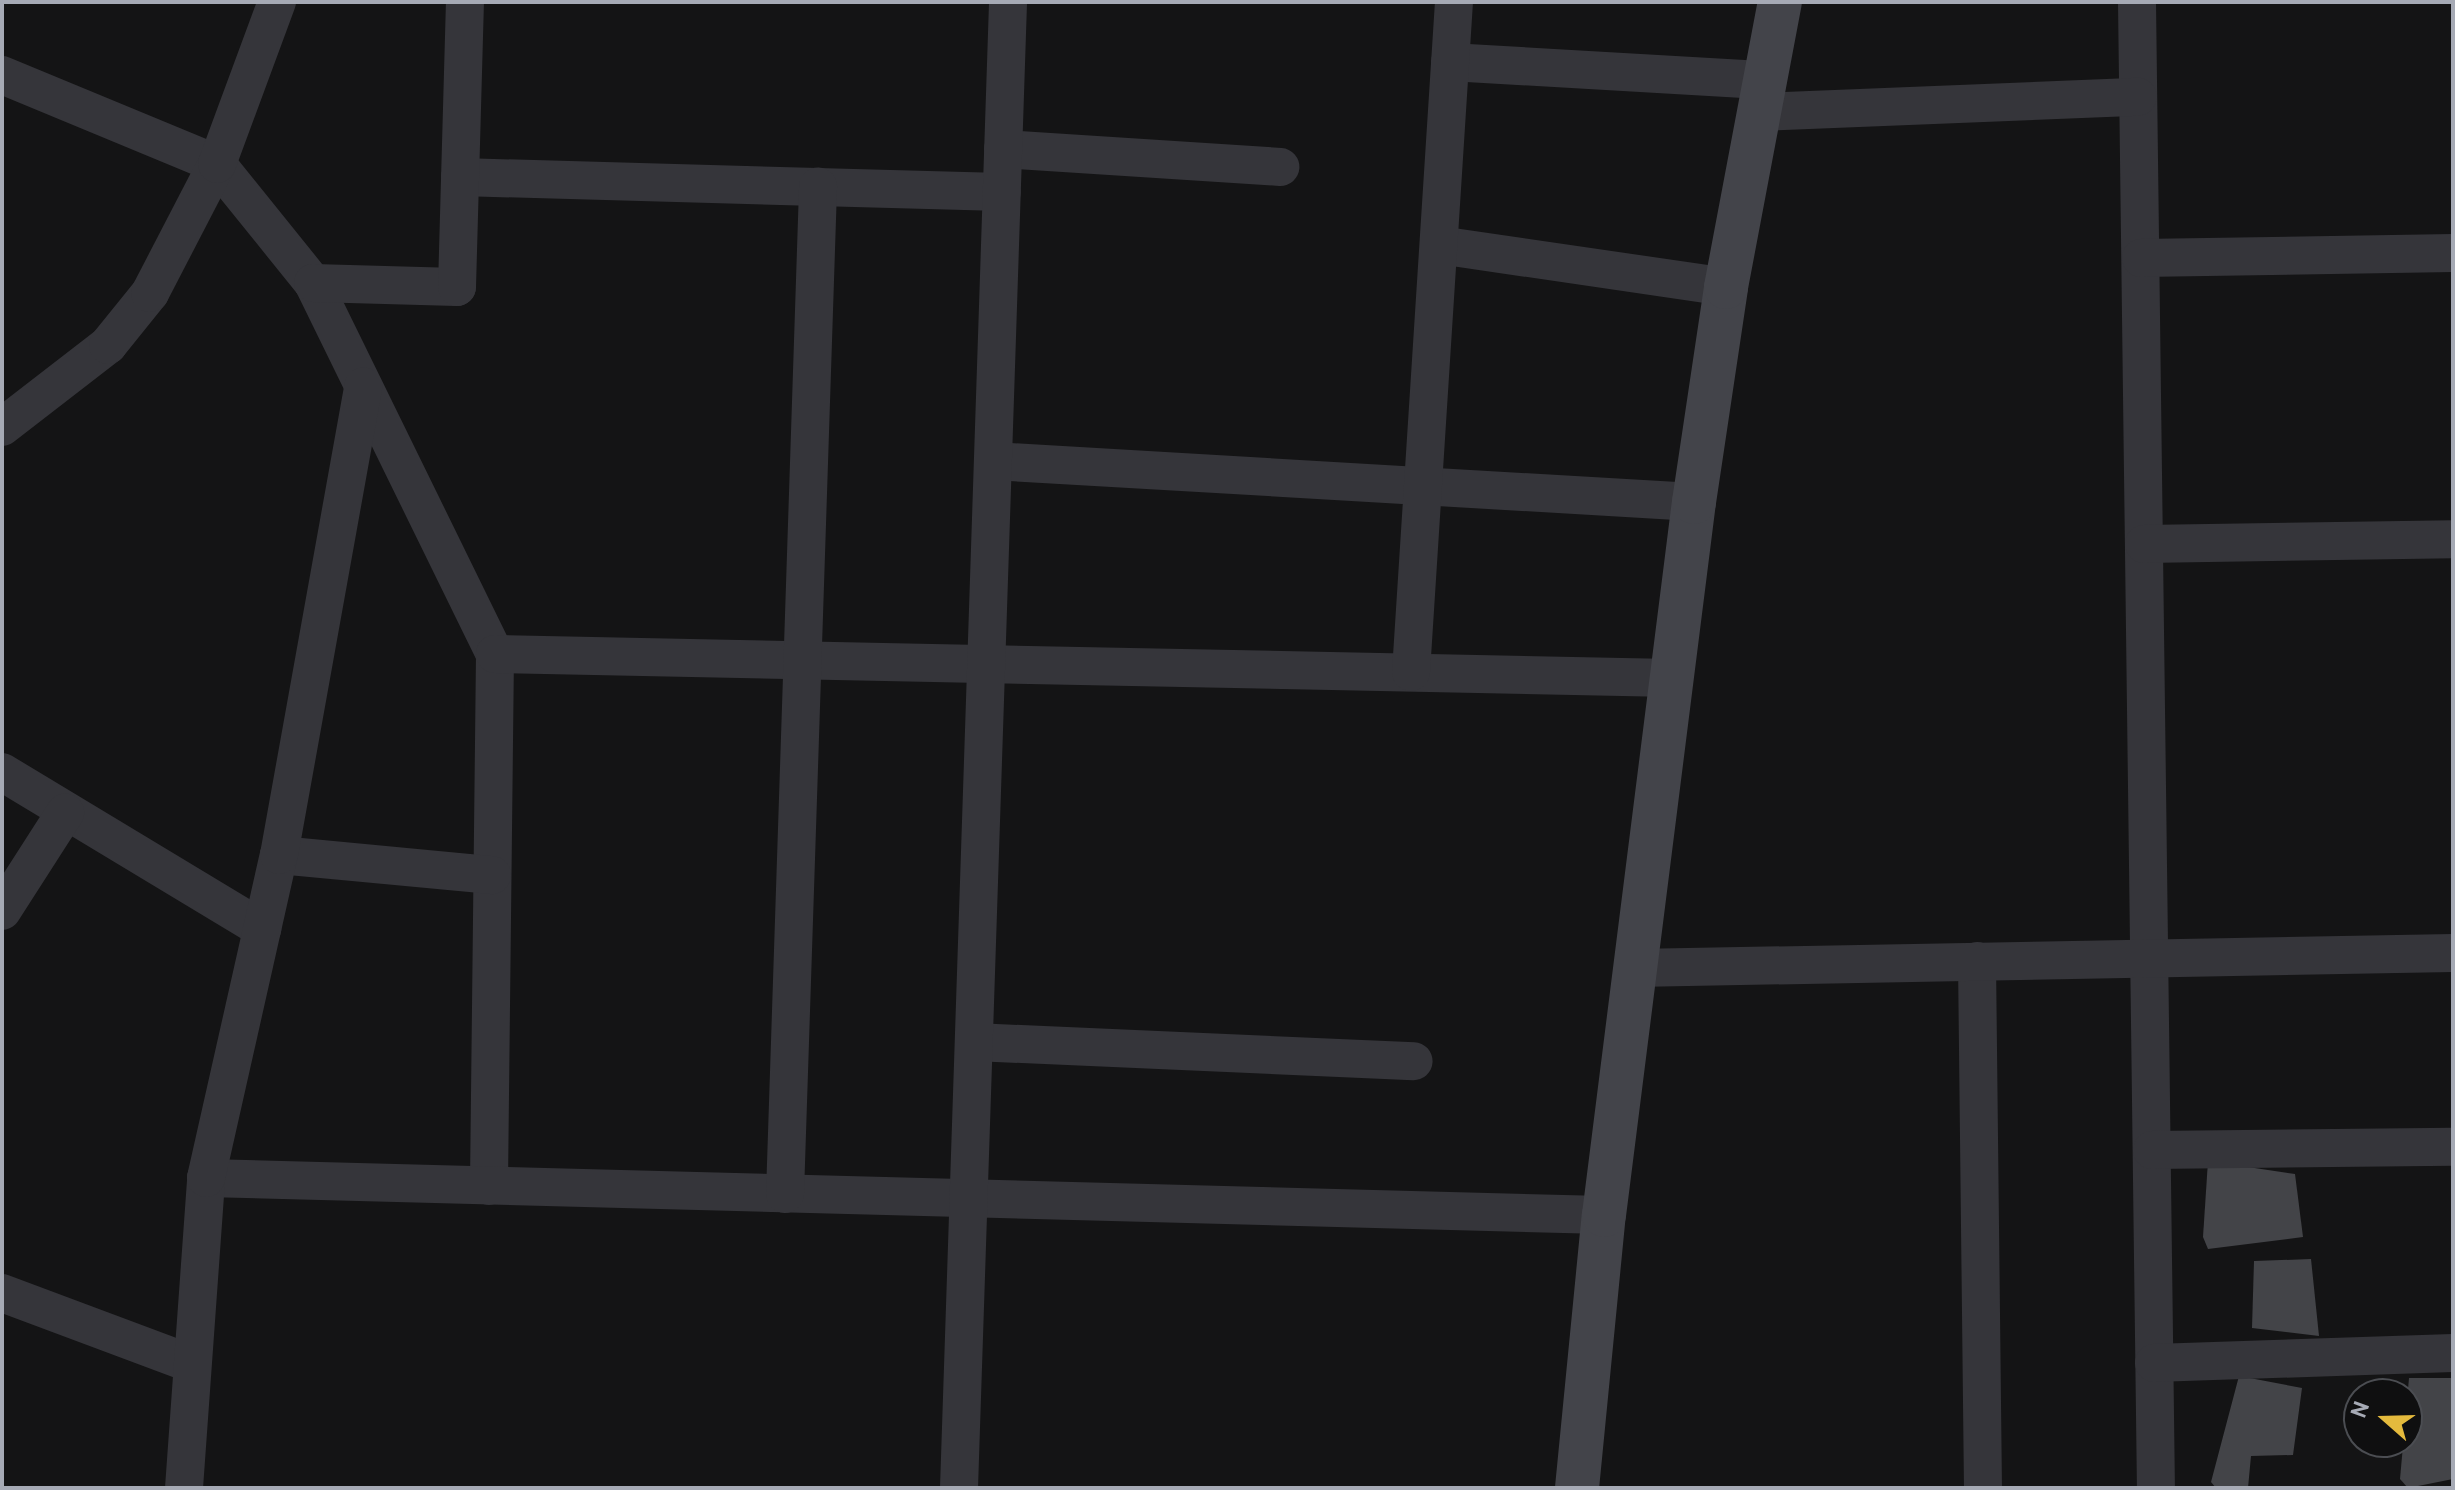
<!DOCTYPE html>
<style>
body{margin:0}
#map{position:relative;width:2455px;height:1490px;overflow:hidden;background:#141415;font-family:Overpass,sans-serif}
div>[style]{position:absolute}
.building>*{inset:0;background:#434448}
.street>*{height:38px;margin:-19px;padding:0 19px;transform-origin:19px;border-radius:19px;background:#35353a}
.secondary>*{height:44px;margin:-22px;padding:0 22px;transform-origin:22px;border-radius:22px;background:#43444a}
span{translate:-50% -50%;white-space:nowrap;text-align:center;line-height:1.15;-webkit-text-stroke:6px #0f0f10;paint-order:stroke}
.frame{position:absolute;inset:0;border:4px solid #a6aab5;pointer-events:none}
.north{position:absolute;left:2343px;top:1378px;width:80px;height:80px;box-sizing:border-box;background:#0f0f10;border:2px solid #4b4d52;border-radius:50%;rotate:290deg;font-size:22px;font-weight:700;line-height:32px;text-align:center;color:#a6aab5}
.north::after{content:'';display:block;margin:auto;width:28px;height:36px;background:#e4ba3d;clip-path:polygon(50% 0,100% 100%,50% 72%,0 100%)}
</style>
<div id="map">
<div class="building">
<i style="clip-path:polygon(2208px 1161px,2295px 1174px,2303px 1237px,2208px 1249px,2203px 1237px)"></i>
<i style="clip-path:polygon(2311px 1259px,2319px 1336px,2252px 1328px,2254px 1261px)"></i>
<i style="clip-path:polygon(2239px 1376px,2302px 1388px,2293px 1455px,2251px 1456px,2248px 1488px,2216px 1488px,2211px 1482px)"></i>
<i style="clip-path:polygon(2409px 1378px,2453px 1378px,2453px 1479px,2408px 1488px,2400px 1479px)"></i>
</div>
<div class="street">
<i style="left:2137px;top:2px;width:1486px;rotate:89.27deg"></i>
<i style="left:1450px;top:62px;width:316px;rotate:3.3deg"></i>
<i style="left:2px;top:75px;width:233px;rotate:22.5deg"></i>
<i style="left:217px;top:164px;width:153px;rotate:51.1deg"></i>
<i style="left:313px;top:283px;width:413px;rotate:63.9deg"></i>
<i style="left:495px;top:654px;width:532px;rotate:90.65deg"></i>
<i style="left:1759px;top:112px;width:379px;rotate:-2.3deg"></i>
<i style="left:1003px;top:149px;width:278px;rotate:3.7deg"></i>
<i style="left:460px;top:177px;width:542px;rotate:1.59deg"></i>
<i style="left:1439px;top:245px;width:290px;rotate:8.3deg"></i>
<i style="left:2141px;top:258px;width:312px;rotate:-0.9deg"></i>
<i style="left:313px;top:283px;width:144px;rotate:1.6deg"></i>
<i style="left:457px;top:287px;width:285px;rotate:-88.4deg"></i>
<i style="left:2px;top:427px;width:134px;rotate:-37.7deg"></i>
<i style="left:108px;top:345px;width:67px;rotate:-51.1deg"></i>
<i style="left:150px;top:293px;width:145px;rotate:-62.6deg"></i>
<i style="left:217px;top:164px;width:173px;rotate:-69.7deg"></i>
<i style="left:993px;top:461px;width:702px;rotate:3.35deg"></i>
<i style="left:2144px;top:544px;width:309px;rotate:-0.9deg"></i>
<i style="left:495px;top:654px;width:1177px;rotate:1.17deg"></i>
<i style="left:1411px;top:672px;width:671px;rotate:-86.33deg"></i>
<i style="left:2px;top:772px;width:304px;rotate:31.1deg"></i>
<i style="left:279px;top:855px;width:214px;rotate:5.4deg"></i>
<i style="left:2px;top:911px;width:117px;rotate:-57.3deg"></i>
<i style="left:1977px;top:961px;width:527px;rotate:89.35deg"></i>
<i style="left:1635px;top:968px;width:818px;rotate:-1.05deg"></i>
<i style="left:974px;top:1042px;width:440px;rotate:2.5deg"></i>
<i style="left:2152px;top:1150px;width:301px;rotate:-0.6deg"></i>
<i style="left:206px;top:1178px;width:1398px;rotate:1.52deg"></i>
<i style="left:785px;top:1194px;width:1008px;rotate:-88.12deg"></i>
<i style="left:2px;top:1293px;width:200px;rotate:20.5deg"></i>
<i style="left:2154px;top:1363px;width:299px;rotate:-1.9deg"></i>
<i style="left:184px;top:1488px;width:311px;rotate:-85.9deg"></i>
<i style="left:206px;top:1178px;width:331px;rotate:-77.3deg"></i>
<i style="left:279px;top:855px;width:476px;rotate:-79.8deg"></i>
<i style="left:959px;top:1488px;width:1487px;rotate:-88.11deg"></i>
</div>
<div class="secondary">
<i style="left:1577px;top:1488px;width:274px;rotate:-84.4deg"></i>
<i style="left:1604px;top:1215px;width:719px;rotate:-82.81deg"></i>
<i style="left:1694px;top:502px;width:217px;rotate:-81.5deg"></i>
<i style="left:1726px;top:287px;width:290px;rotate:-79.3deg"></i>
</div>
<div class="frame"></div>
<div class="north">N</div>
</div>
